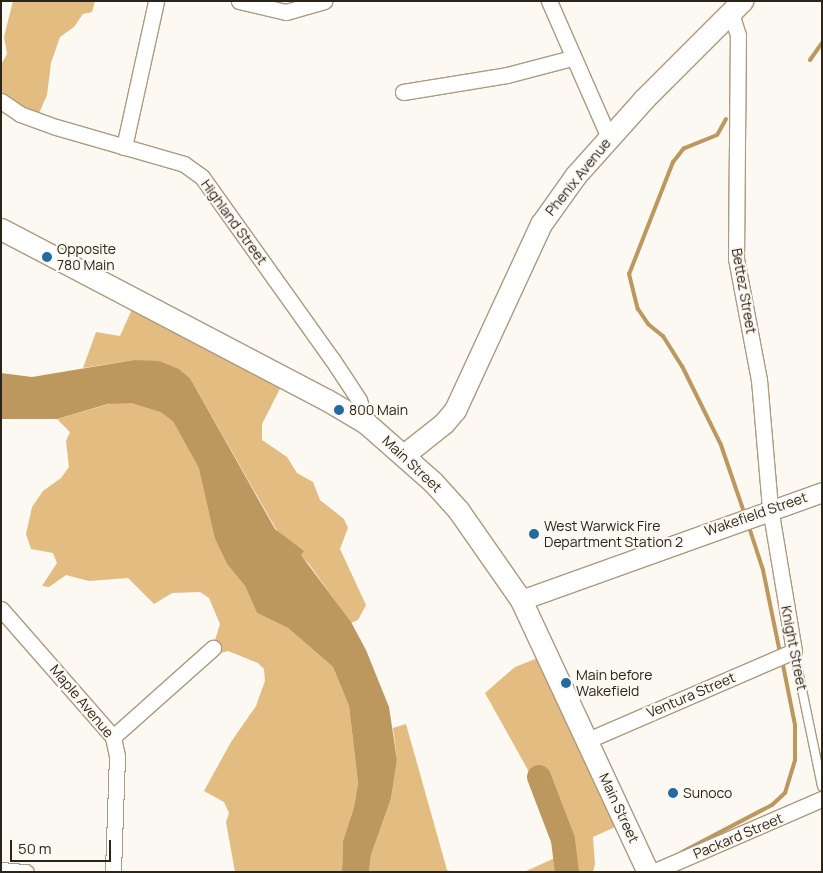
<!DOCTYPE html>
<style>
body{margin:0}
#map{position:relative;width:823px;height:873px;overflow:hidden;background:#fcf8f2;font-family:Manrope,sans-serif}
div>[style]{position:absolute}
.forest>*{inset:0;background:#e3bc82}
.water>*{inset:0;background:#bd985e}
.stream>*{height:4px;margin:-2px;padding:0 2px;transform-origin:2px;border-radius:2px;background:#bd985e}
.river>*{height:24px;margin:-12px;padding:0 12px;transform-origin:12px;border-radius:12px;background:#bd985e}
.roads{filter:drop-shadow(1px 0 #ad9a7f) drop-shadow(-1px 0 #ad9a7f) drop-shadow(0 1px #ad9a7f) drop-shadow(0 -1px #ad9a7f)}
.service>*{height:8px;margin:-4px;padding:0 4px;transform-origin:4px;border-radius:4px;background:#fff}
.minor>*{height:15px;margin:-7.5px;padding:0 7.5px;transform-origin:7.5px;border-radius:7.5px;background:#fff}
.tertiary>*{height:19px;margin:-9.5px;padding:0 9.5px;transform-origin:9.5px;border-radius:9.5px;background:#fff}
.secondary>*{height:21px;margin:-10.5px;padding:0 10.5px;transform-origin:10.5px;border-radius:10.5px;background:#fff}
.dots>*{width:14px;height:14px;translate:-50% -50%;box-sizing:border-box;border:2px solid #fcf8f2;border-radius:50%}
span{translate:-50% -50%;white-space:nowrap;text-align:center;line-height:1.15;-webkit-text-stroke:4px #fcf8f2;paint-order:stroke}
.street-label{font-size:14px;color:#2b2419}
.poi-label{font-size:14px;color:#2b2419}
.left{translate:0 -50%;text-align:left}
.frame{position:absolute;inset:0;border:2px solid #2b2419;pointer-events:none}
.scale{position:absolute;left:10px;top:840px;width:101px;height:22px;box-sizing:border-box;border:2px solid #2b2419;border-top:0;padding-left:6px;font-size:15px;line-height:18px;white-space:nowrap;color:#2b2419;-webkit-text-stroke:4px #fcf8f2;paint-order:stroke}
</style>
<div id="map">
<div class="forest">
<i style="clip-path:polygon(13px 1px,95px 1px,92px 12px,83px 14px,74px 27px,60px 37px,51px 63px,47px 95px,37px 118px,1px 100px,1px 65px,7px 54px,4px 37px)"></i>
<i style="clip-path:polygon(137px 298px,286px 377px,262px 424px,262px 440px,287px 457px,297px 473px,313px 482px,320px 500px,344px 519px,348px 528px,340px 549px,366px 605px,358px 620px,351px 623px,309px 564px,276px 529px,190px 378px,179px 369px,134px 360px,83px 368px,96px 332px,120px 336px)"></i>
<i style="clip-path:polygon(136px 402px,160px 412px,179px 424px,195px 454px,209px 499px,215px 539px,227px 564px,245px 586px,257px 613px,288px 628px,333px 667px,349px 706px,358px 783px,354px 807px,343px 841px,342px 872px,235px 872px,226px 822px,229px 813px,224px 802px,204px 791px,231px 742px,256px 706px,265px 681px,264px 669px,258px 663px,228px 651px,210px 656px,220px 624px,209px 598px,200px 592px,172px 593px,154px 604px,128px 578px,89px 581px,66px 575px,49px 587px,42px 586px,57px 563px,53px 553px,31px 549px,26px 534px,32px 507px,43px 491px,61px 478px,69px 467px,66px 441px,70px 432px,57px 419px,113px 403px)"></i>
<i style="clip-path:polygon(548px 654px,626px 822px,593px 837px,595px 864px,593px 872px,524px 872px,555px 858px,557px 846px,543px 797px,485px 693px,515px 667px)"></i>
<i style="clip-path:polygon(406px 724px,447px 870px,452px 872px,369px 872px,371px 855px,391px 799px,397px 760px,393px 728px)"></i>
</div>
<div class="water">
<i style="clip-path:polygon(134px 360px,159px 361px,179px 369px,190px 378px,275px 529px,304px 551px,301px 555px,351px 622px,366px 650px,389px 707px,397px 760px,391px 799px,371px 855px,369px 872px,342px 872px,343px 841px,354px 807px,358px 783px,349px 706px,333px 667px,288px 628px,257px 613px,245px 586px,227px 564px,215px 539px,199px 468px,173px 421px,160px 412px,132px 403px,108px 404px,57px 419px,1px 419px,1px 373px,32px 377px)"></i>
</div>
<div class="stream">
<i style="left:810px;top:60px;width:21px;rotate:-55deg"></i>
<i style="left:726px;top:119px;width:18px;rotate:119deg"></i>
<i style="left:717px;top:135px;width:35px;rotate:158deg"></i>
<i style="left:684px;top:148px;width:18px;rotate:128deg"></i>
<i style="left:673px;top:162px;width:120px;rotate:111.4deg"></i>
<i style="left:629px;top:274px;width:36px;rotate:76deg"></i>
<i style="left:638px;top:309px;width:18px;rotate:56deg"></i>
<i style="left:648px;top:324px;width:19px;rotate:39deg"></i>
<i style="left:663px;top:336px;width:36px;rotate:58deg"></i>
<i style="left:682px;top:366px;width:88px;rotate:63.7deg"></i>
<i style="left:721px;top:445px;width:74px;rotate:71.1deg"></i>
<i style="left:748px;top:524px;width:48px;rotate:71.9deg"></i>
<i style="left:763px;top:570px;width:85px;rotate:78.4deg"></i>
<i style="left:682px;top:852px;width:102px;rotate:-27.6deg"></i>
<i style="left:772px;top:805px;width:18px;rotate:-43deg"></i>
<i style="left:785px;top:793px;width:34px;rotate:-73deg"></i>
<i style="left:795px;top:760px;width:35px;rotate:-90deg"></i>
<i style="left:795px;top:725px;width:66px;rotate:-101.3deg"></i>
</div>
<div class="river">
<i style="left:539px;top:777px;width:67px;rotate:69.1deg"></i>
<i style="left:563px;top:840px;width:32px;rotate:83deg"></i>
</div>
<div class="roads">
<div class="service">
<i style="left:794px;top:651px;width:138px;rotate:78.3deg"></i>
</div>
<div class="minor">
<i style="left:239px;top:1px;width:48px;rotate:13.2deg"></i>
<i style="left:286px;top:12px;width:40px;rotate:-16deg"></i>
<i style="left:549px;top:1px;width:150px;rotate:66.3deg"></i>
<i style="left:403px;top:92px;width:105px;rotate:-9.3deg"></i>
<i style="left:507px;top:75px;width:67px;rotate:-14.7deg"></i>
<i style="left:1px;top:101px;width:23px;rotate:34deg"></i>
<i style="left:20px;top:114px;width:38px;rotate:20deg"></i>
<i style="left:56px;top:127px;width:133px;rotate:16.1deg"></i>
<i style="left:184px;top:164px;width:22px;rotate:36deg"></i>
<i style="left:202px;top:177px;width:224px;rotate:54.5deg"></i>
<i style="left:332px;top:359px;width:49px;rotate:56.6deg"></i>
<i style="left:359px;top:400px;width:24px;rotate:73deg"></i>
<i style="left:124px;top:147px;width:149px;rotate:-77.6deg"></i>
<i style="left:1px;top:609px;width:170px;rotate:48.8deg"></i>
<i style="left:113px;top:737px;width:19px;rotate:78deg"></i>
<i style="left:117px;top:756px;width:116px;rotate:92deg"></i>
<i style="left:113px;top:737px;width:134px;rotate:-41.7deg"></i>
<i style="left:588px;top:740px;width:224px;rotate:-23.4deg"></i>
<i style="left:794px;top:651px;width:145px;rotate:-99.5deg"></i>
<i style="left:770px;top:508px;width:128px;rotate:-94.9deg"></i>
<i style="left:759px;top:380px;width:124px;rotate:-100.7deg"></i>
<i style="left:736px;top:258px;width:223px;rotate:-89.5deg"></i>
<i style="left:738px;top:35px;width:22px;rotate:-108deg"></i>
<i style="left:1px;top:870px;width:25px;rotate:5deg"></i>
<i style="left:653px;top:872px;width:184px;rotate:-23.4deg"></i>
</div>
<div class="tertiary">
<i style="left:521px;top:600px;width:320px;rotate:-19.7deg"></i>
</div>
<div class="secondary">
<i style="left:1px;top:229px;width:368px;rotate:27.7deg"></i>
<i style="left:327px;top:400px;width:45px;rotate:30.5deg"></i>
<i style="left:366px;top:423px;width:89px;rotate:41.4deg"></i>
<i style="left:433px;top:482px;width:39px;rotate:48deg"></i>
<i style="left:459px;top:511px;width:108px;rotate:55.1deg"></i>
<i style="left:521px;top:600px;width:300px;rotate:65deg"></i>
<i style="left:405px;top:454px;width:50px;rotate:-38.5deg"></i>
<i style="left:444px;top:423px;width:17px;rotate:-50deg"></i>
<i style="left:455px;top:410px;width:205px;rotate:-65.2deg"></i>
<i style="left:541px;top:224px;width:60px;rotate:-54.5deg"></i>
<i style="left:576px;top:175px;width:102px;rotate:-48.2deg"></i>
<i style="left:644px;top:99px;width:139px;rotate:-45deg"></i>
</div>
</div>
<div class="dots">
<i style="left:47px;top:257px;background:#236b9f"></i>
<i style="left:339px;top:410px;background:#236b9f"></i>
<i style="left:534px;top:534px;background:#236b9f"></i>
<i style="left:566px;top:683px;background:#236b9f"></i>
<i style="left:673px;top:793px;background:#236b9f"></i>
</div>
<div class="street-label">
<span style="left:578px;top:177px;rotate:-51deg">Phenix Avenue</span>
<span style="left:234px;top:222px;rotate:54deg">Highland Street</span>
<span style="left:744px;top:291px;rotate:80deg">Bettez Street</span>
<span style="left:412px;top:464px;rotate:43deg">Main Street</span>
<span style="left:756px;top:514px;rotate:-19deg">Wakefield Street</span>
<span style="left:794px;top:648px;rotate:79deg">Knight Street</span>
<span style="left:691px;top:695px;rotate:-23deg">Ventura Street</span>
<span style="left:82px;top:701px;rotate:50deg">Maple Avenue</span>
<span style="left:619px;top:808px;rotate:65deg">Main Street</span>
<span style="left:738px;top:836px;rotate:-23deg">Packard Street</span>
</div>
<div class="poi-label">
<span class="left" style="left:57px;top:257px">Opposite<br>780 Main</span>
<span class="left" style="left:349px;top:410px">800 Main</span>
<span class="left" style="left:544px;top:534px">West Warwick Fire<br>Department Station 2</span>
<span class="left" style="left:576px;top:683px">Main before<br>Wakefield</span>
<span class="left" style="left:683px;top:793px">Sunoco</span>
</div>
<div class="frame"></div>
<div class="scale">50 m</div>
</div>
